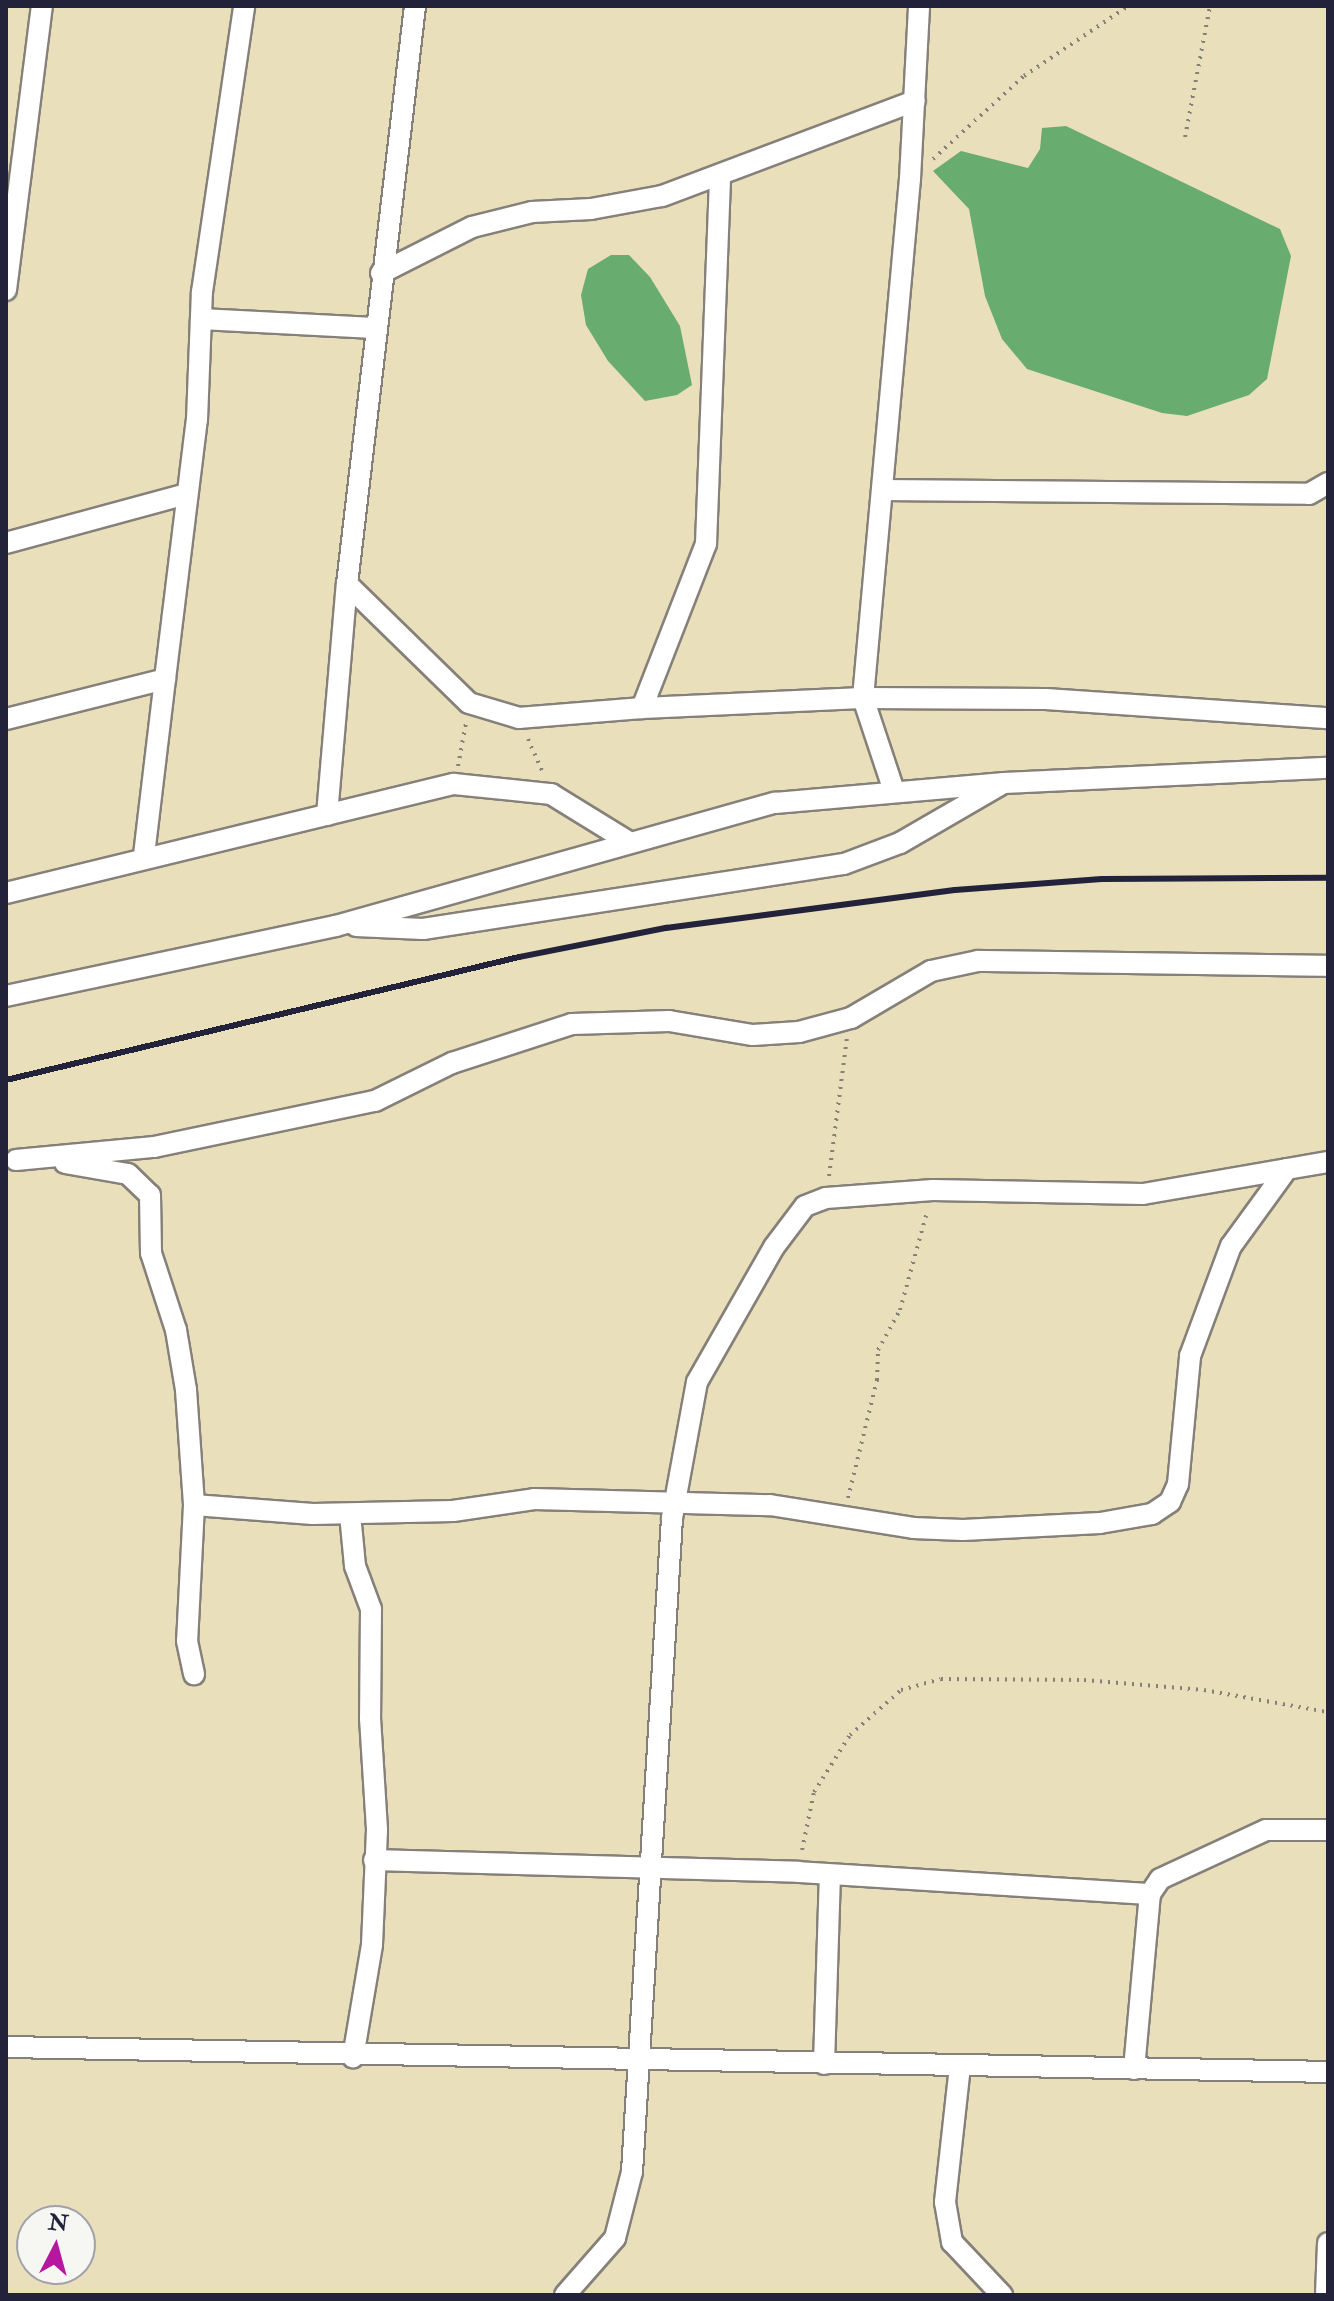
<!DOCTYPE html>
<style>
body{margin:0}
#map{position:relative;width:1334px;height:2301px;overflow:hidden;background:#e9dfba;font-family:"IM FELL Double Pica",serif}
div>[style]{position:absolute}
.forest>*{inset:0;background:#69ac6f}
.path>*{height:4px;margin-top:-2px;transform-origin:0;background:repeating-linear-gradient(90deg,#86807a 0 2px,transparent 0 8px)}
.roads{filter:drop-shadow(2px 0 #86807a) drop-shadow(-2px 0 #86807a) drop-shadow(0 2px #86807a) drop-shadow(0 -2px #86807a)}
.minor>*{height:20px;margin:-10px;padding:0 10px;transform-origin:10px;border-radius:10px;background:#fff}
.rail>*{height:6px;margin:-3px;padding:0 3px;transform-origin:3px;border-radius:3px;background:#22223b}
span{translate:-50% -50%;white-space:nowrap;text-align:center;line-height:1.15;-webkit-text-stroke:8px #f6f6f2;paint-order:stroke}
.frame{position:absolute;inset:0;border:8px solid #22223b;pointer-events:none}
.north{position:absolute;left:16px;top:2205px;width:80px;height:80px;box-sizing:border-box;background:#f6f6f2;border:2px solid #a1a1a9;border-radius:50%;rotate:6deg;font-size:22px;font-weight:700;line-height:32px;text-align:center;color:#22223b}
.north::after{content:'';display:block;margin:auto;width:28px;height:36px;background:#b5179e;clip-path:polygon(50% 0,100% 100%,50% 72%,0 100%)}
</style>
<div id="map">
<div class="forest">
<i style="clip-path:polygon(1066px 126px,1280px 229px,1291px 256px,1267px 379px,1249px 395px,1187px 416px,1162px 413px,1027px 369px,1002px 339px,985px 296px,969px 209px,933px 171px,961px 151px,1028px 168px,1040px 149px,1042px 128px)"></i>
<i style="clip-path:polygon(611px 255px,629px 255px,650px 277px,680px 326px,692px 385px,677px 395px,645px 401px,608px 361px,586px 325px,581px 295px,588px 269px)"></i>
</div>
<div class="path">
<i style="left:1185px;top:137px;width:133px;rotate:-79.2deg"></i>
<i style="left:933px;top:159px;width:123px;rotate:-42.4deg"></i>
<i style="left:1024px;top:76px;width:125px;rotate:-33.9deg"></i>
<i style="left:528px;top:739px;width:35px;rotate:66deg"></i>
<i style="left:458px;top:766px;width:44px;rotate:-79.5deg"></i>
<i style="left:829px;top:1176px;width:139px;rotate:-82.6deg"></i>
<i style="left:848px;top:1498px;width:122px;rotate:-76.2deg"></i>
<i style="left:877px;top:1380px;width:30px;rotate:-88deg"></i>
<i style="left:878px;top:1350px;width:46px;rotate:-61.2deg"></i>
<i style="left:900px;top:1310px;width:102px;rotate:-74.6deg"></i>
<i style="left:802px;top:1850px;width:59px;rotate:-78.3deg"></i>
<i style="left:814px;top:1792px;width:67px;rotate:-57.7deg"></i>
<i style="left:850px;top:1735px;width:68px;rotate:-41.4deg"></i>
<i style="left:901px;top:1690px;width:41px;rotate:-15.4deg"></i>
<i style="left:941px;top:1679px;width:143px;rotate:0.4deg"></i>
<i style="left:1084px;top:1680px;width:120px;rotate:4.8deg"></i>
<i style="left:1204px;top:1690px;width:126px;rotate:10.1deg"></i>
</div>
<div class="roads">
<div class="minor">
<i style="left:381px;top:273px;width:102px;rotate:-26.8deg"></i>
<i style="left:472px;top:227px;width:62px;rotate:-14deg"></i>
<i style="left:532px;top:212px;width:59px;rotate:-2.9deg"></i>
<i style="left:591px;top:209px;width:72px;rotate:-10.4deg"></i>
<i style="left:662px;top:196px;width:270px;rotate:-20.6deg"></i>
<i style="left:6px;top:290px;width:286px;rotate:-82.8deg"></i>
<i style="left:201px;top:319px;width:173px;rotate:3deg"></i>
<i style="left:882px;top:490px;width:427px;rotate:0.5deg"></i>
<i style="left:1309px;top:494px;width:22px;rotate:-30deg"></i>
<i style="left:6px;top:543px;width:187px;rotate:-15.2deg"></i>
<i style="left:347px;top:584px;width:582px;rotate:-83.29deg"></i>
<i style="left:165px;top:679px;width:261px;rotate:-83deg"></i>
<i style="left:197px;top:420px;width:128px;rotate:-87.8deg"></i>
<i style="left:202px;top:292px;width:289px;rotate:-81.6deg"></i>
<i style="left:642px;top:708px;width:221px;rotate:-2.6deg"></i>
<i style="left:863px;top:698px;width:521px;rotate:-84.83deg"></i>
<i style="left:910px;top:179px;width:173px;rotate:-87deg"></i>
<i style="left:6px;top:719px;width:164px;rotate:-14.1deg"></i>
<i style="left:165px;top:679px;width:178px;rotate:96.8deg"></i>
<i style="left:894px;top:791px;width:98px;rotate:-108.4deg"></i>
<i style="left:863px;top:698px;width:183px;rotate:0.3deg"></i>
<i style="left:1046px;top:699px;width:283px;rotate:3.9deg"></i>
<i style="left:327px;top:815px;width:232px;rotate:-85.1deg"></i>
<i style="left:347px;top:584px;width:170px;rotate:44.3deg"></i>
<i style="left:469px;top:703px;width:52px;rotate:16.7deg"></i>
<i style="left:519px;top:718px;width:123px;rotate:-4.6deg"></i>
<i style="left:642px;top:708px;width:176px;rotate:-68.7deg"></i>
<i style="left:706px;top:544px;width:368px;rotate:-87.8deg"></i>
<i style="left:6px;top:893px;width:461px;rotate:-13.7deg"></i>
<i style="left:454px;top:784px;width:98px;rotate:5.9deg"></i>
<i style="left:551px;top:794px;width:92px;rotate:31.6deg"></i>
<i style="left:356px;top:926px;width:67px;rotate:2.6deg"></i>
<i style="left:423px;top:929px;width:426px;rotate:-8.8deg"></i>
<i style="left:844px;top:864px;width:60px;rotate:-20.6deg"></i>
<i style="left:900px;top:843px;width:116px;rotate:-30.1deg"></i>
<i style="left:6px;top:996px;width:337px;rotate:-12deg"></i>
<i style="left:336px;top:926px;width:456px;rotate:-15.7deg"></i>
<i style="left:775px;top:803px;width:230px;rotate:-5deg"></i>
<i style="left:1004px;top:783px;width:324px;rotate:-2.7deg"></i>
<i style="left:16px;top:1160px;width:139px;rotate:-5.4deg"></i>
<i style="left:154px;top:1147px;width:226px;rotate:-11.8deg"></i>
<i style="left:375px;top:1101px;width:86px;rotate:-26.3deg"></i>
<i style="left:452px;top:1063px;width:126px;rotate:-18deg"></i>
<i style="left:572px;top:1024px;width:97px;rotate:-1.8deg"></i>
<i style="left:669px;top:1021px;width:85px;rotate:9.5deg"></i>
<i style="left:753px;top:1035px;width:46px;rotate:-3.7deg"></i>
<i style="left:799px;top:1032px;width:54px;rotate:-15.1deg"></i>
<i style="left:851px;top:1018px;width:93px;rotate:-30.4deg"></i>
<i style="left:931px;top:971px;width:48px;rotate:-12deg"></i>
<i style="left:978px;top:961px;width:350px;rotate:0.8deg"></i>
<i style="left:65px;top:1163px;width:64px;rotate:9.9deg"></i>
<i style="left:128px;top:1174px;width:30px;rotate:44deg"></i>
<i style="left:150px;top:1195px;width:58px;rotate:89deg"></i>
<i style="left:151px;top:1253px;width:81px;rotate:72deg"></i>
<i style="left:176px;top:1330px;width:61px;rotate:80.5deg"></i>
<i style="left:186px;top:1390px;width:115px;rotate:86deg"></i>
<i style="left:194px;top:1505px;width:136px;rotate:92.9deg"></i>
<i style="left:187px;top:1641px;width:34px;rotate:78deg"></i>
<i style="left:194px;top:1505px;width:119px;rotate:4.3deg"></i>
<i style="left:313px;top:1514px;width:140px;rotate:-1.2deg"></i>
<i style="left:453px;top:1511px;width:82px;rotate:-8.4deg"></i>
<i style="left:534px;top:1499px;width:236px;rotate:1.5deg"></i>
<i style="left:770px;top:1505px;width:145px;rotate:9.1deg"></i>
<i style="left:913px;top:1528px;width:50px;rotate:2.3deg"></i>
<i style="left:963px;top:1530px;width:137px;rotate:-2.9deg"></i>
<i style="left:1100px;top:1523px;width:53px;rotate:-9.8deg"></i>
<i style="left:1152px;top:1514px;width:22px;rotate:-34deg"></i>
<i style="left:1170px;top:1502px;width:20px;rotate:-66deg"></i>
<i style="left:1178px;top:1484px;width:129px;rotate:-84.6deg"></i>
<i style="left:1190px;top:1356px;width:117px;rotate:-69.6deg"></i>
<i style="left:1231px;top:1246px;width:95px;rotate:-54deg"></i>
<i style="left:1287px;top:1169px;width:42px;rotate:-9.7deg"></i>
<i style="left:350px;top:1514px;width:52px;rotate:84.5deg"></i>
<i style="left:355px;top:1566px;width:46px;rotate:69.6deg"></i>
<i style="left:371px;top:1609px;width:109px;rotate:90.5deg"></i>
<i style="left:370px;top:1718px;width:112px;rotate:86.4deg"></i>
<i style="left:377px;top:1830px;width:115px;rotate:92.5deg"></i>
<i style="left:372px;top:1945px;width:114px;rotate:99.6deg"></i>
<i style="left:374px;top:1860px;width:424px;rotate:1.6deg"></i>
<i style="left:798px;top:1872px;width:353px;rotate:3.6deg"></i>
<i style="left:6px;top:2047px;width:1322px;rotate:1.08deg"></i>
<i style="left:824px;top:2064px;width:188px;rotate:-88.2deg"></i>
<i style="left:960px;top:2066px;width:137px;rotate:96.3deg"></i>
<i style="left:945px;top:2202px;width:41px;rotate:80.1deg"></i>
<i style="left:952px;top:2242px;width:73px;rotate:46.7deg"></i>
<i style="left:1134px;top:2069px;width:176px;rotate:-84.8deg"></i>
<i style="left:1150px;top:1894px;width:18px;rotate:-56deg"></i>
<i style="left:1160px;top:1879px;width:117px;rotate:-24.8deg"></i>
<i style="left:1266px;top:1830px;width:62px"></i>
<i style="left:565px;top:2295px;width:76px;rotate:-48.7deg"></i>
<i style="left:615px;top:2238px;width:68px;rotate:-75.6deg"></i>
<i style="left:632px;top:2172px;width:655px;rotate:-86.5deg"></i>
<i style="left:672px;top:1518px;width:138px;rotate:-79.6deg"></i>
<i style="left:697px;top:1382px;width:155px;rotate:-60.3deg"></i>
<i style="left:774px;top:1247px;width:51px;rotate:-52.9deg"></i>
<i style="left:805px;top:1206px;width:22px;rotate:-21deg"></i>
<i style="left:826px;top:1198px;width:107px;rotate:-4.3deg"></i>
<i style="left:933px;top:1190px;width:210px;rotate:1.1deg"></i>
<i style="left:1143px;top:1194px;width:146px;rotate:-9.8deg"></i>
<i style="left:1326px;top:2295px;width:52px;rotate:-87.8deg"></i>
</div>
</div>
<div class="rail">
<i style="left:6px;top:1080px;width:528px;rotate:-13.48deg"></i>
<i style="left:519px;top:957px;width:150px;rotate:-11.2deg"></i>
<i style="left:666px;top:928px;width:291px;rotate:-7.5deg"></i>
<i style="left:955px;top:890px;width:147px;rotate:-4.3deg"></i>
<i style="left:1102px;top:879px;width:226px;rotate:-0.3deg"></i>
</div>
<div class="frame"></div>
<div class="north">N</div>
</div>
